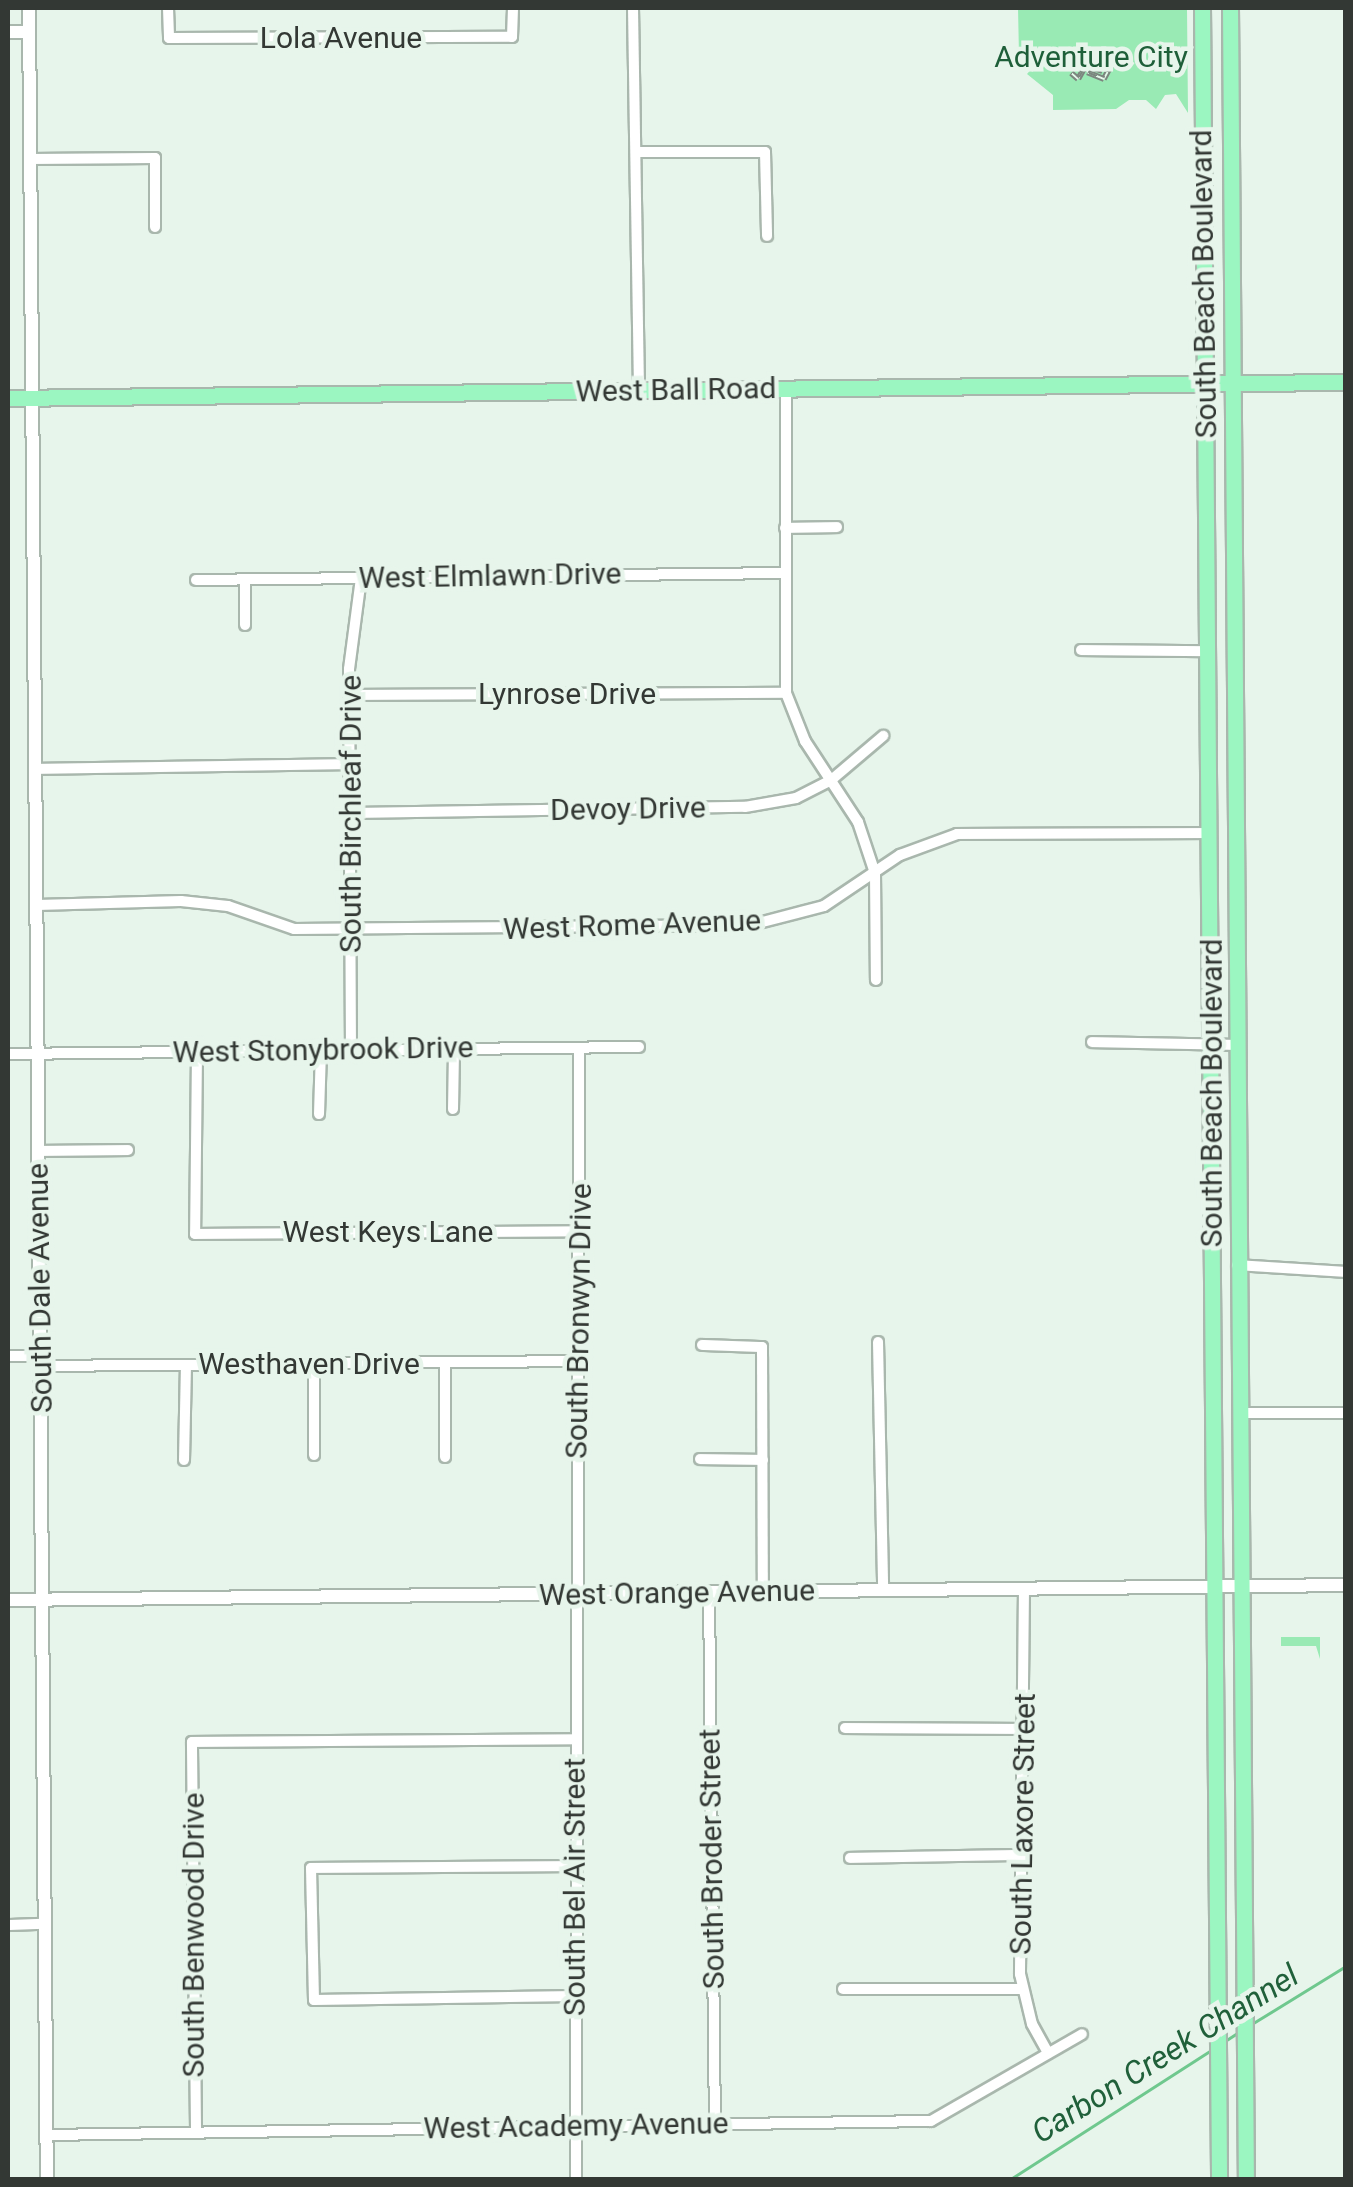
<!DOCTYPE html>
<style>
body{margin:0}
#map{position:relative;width:1353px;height:2187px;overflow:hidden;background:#e7f5eb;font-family:Roboto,sans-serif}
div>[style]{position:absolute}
.green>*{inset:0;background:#99eab4}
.stream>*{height:2.5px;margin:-1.25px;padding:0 1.25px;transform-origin:1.25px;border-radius:1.25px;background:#6fc88e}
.roads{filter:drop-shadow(2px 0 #a9b7ad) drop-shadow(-2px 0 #a9b7ad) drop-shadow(0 2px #a9b7ad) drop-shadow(0 -2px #a9b7ad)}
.minor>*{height:10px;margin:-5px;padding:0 5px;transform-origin:5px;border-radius:5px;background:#fff}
.tertiary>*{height:12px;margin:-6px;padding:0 6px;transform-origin:6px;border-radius:6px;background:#fff}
.primary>*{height:15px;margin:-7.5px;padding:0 7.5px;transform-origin:7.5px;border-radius:7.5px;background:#9bf6c1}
.rail>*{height:6px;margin-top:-3px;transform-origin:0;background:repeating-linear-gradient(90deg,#e7f5eb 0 8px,#7d857f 0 16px);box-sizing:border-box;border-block:2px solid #7d857f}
span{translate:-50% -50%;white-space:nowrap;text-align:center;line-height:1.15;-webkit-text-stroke:9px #e7f5eb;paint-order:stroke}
.street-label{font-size:30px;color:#333834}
.park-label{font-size:30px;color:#1e5f39}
.water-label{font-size:32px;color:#20603a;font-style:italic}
.frame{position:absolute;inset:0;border:10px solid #333834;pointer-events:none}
</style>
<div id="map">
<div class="green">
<i style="clip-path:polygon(1018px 8px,1187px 8px,1188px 113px,1176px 94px,1165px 95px,1156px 109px,1146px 100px,1129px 100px,1116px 109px,1053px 110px,1053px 95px,1027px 74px,1034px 66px,1019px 56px)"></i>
<i style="clip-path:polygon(1281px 1637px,1320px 1637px,1320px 1659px,1316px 1646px,1281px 1646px)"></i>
</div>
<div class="stream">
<i style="left:1250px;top:2025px;width:113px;rotate:-31.6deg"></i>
<i style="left:1225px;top:2041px;width:17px;rotate:-33deg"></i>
<i style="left:1009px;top:2180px;width:239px;rotate:-32.7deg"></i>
</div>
<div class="roads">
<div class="minor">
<i style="left:168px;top:8px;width:30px;rotate:88deg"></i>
<i style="left:169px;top:38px;width:343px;rotate:-0.2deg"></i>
<i style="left:512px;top:37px;width:29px;rotate:-88deg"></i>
<i style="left:633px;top:8px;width:383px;rotate:89.1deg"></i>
<i style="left:637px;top:152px;width:128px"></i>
<i style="left:765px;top:152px;width:84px;rotate:88.6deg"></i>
<i style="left:30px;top:159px;width:125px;rotate:-0.5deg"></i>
<i style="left:155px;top:158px;width:69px;rotate:90deg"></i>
<i style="left:786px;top:389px;width:304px;rotate:90deg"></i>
<i style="left:786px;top:693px;width:52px;rotate:68.4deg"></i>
<i style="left:805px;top:741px;width:97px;rotate:56.8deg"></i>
<i style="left:858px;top:822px;width:54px;rotate:71.6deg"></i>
<i style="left:875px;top:873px;width:107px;rotate:89.5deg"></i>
<i style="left:785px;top:528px;width:52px;rotate:-1.1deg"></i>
<i style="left:245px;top:579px;width:46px;rotate:90deg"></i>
<i style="left:196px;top:580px;width:589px;rotate:-0.68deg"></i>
<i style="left:1081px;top:650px;width:125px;rotate:0.5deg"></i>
<i style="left:349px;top:695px;width:437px;rotate:-0.3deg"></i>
<i style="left:35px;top:769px;width:314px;rotate:-0.9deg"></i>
<i style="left:353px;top:813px;width:392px;rotate:-0.9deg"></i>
<i style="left:745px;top:807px;width:52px;rotate:-10deg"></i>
<i style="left:796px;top:798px;width:38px;rotate:-27deg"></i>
<i style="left:830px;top:781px;width:70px;rotate:-40.3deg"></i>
<i style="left:37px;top:905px;width:144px;rotate:-1.6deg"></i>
<i style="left:181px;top:901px;width:47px;rotate:6.1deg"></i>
<i style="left:228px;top:906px;width:70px;rotate:19.2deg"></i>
<i style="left:294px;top:929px;width:457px;rotate:-0.5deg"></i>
<i style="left:751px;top:925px;width:75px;rotate:-14.6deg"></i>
<i style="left:824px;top:906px;width:92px;rotate:-33.9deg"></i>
<i style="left:900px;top:855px;width:61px;rotate:-20.2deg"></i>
<i style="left:957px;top:834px;width:253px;rotate:-0.2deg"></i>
<i style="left:1092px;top:1042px;width:143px;rotate:1.2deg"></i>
<i style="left:351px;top:1050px;width:381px;rotate:-90.3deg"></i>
<i style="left:349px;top:669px;width:92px;rotate:-82.5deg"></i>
<i style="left:197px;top:1052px;width:182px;rotate:90.6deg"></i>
<i style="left:195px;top:1234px;width:386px;rotate:-0.4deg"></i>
<i style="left:8px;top:1054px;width:631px;rotate:-0.64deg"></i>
<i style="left:453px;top:1109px;width:60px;rotate:-89deg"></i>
<i style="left:319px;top:1114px;width:64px;rotate:-88.2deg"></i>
<i style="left:39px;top:1151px;width:89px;rotate:-0.6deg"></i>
<i style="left:1237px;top:1265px;width:109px;rotate:3.7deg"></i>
<i style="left:878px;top:1342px;width:248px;rotate:88.8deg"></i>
<i style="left:702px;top:1345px;width:60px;rotate:1.9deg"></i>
<i style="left:762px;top:1347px;width:245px;rotate:89.8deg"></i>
<i style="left:8px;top:1356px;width:33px"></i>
<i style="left:445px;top:1362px;width:95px;rotate:90deg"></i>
<i style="left:314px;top:1364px;width:91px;rotate:90deg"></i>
<i style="left:41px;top:1366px;width:536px;rotate:-0.53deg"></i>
<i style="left:1239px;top:1413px;width:107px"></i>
<i style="left:700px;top:1459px;width:63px;rotate:0.9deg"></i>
<i style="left:184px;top:1460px;width:95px;rotate:-88.8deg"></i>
<i style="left:1024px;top:1589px;width:385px;rotate:90.6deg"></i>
<i style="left:1020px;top:1974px;width:51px;rotate:76.5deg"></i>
<i style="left:1032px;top:2024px;width:33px;rotate:61deg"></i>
<i style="left:709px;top:1592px;width:533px;rotate:89.36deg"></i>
<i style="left:845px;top:1728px;width:180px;rotate:0.3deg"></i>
<i style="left:850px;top:1858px;width:175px;rotate:-1deg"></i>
<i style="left:8px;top:1925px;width:37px;rotate:-2deg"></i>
<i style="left:843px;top:1989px;width:179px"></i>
<i style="left:575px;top:1996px;width:261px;rotate:179.1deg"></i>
<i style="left:314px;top:2000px;width:132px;rotate:-91.3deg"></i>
<i style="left:311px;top:1868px;width:264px;rotate:-0.4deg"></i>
<i style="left:196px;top:2129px;width:387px;rotate:-90.6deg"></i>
<i style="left:192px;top:1742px;width:382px;rotate:-0.4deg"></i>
<i style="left:47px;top:2135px;width:884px;rotate:-0.91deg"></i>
<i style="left:931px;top:2121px;width:174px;rotate:-29.9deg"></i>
<i style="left:576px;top:2180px;width:1132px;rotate:-89.85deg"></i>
</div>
<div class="tertiary">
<i style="left:29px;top:8px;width:2172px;rotate:89.53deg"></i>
<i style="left:8px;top:32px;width:21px"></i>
<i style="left:8px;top:1600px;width:1338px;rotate:-0.64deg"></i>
</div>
<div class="primary">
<i style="left:1202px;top:8px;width:2172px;rotate:89.55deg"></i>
<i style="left:1230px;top:8px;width:2172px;rotate:89.58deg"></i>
<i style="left:8px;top:398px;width:1338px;rotate:-0.69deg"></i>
</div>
</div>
<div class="rail">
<i style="left:1071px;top:63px;width:11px;rotate:-45deg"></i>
<i style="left:1079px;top:55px;width:36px;rotate:5deg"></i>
<i style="left:1115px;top:58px;width:24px;rotate:118deg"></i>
<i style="left:1104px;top:79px;width:18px;rotate:-158deg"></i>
<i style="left:1087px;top:72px;width:6px;rotate:-59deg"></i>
<i style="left:1090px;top:67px;width:13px;rotate:18deg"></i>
<i style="left:1102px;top:71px;width:9px;rotate:-96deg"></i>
<i style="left:1101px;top:62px;width:14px;rotate:176deg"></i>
<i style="left:1087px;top:63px;width:18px;rotate:119deg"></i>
<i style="left:1078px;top:79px;width:9px;rotate:-139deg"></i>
</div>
<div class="street-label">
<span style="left:341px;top:38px">Lola Avenue</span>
<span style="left:1204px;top:284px;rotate:-91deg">South Beach Boulevard</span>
<span style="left:676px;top:390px;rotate:-1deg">West Ball Road</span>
<span style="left:490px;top:576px;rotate:-1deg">West Elmlawn Drive</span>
<span style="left:567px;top:694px">Lynrose Drive</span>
<span style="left:628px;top:809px;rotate:-1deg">Devoy Drive</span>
<span style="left:351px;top:814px;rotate:-90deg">South Birchleaf Drive</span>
<span style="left:632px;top:925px;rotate:-2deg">West Rome Avenue</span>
<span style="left:323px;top:1050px;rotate:-1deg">West Stonybrook Drive</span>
<span style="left:1212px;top:1093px;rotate:-90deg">South Beach Boulevard</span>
<span style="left:388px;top:1232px">West Keys Lane</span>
<span style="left:40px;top:1288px;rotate:-91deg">South Dale Avenue</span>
<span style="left:579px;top:1321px;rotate:-89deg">South Bronwyn Drive</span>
<span style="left:309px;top:1364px">Westhaven Drive</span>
<span style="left:677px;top:1593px;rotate:-1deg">West Orange Avenue</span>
<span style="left:1023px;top:1824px;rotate:-89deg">South Laxore Street</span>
<span style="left:712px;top:1859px;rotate:-91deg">South Broder Street</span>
<span style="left:575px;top:1887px;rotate:-90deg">South Bel Air Street</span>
<span style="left:194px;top:1935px;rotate:-90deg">South Benwood Drive</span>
<span style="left:576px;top:2126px;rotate:-1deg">West Academy Avenue</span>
</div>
<div class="park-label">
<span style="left:1091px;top:57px">Adventure City</span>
</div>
<div class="water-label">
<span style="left:1165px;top:2054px;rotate:-32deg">Carbon Creek Channel</span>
</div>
<div class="frame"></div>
</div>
